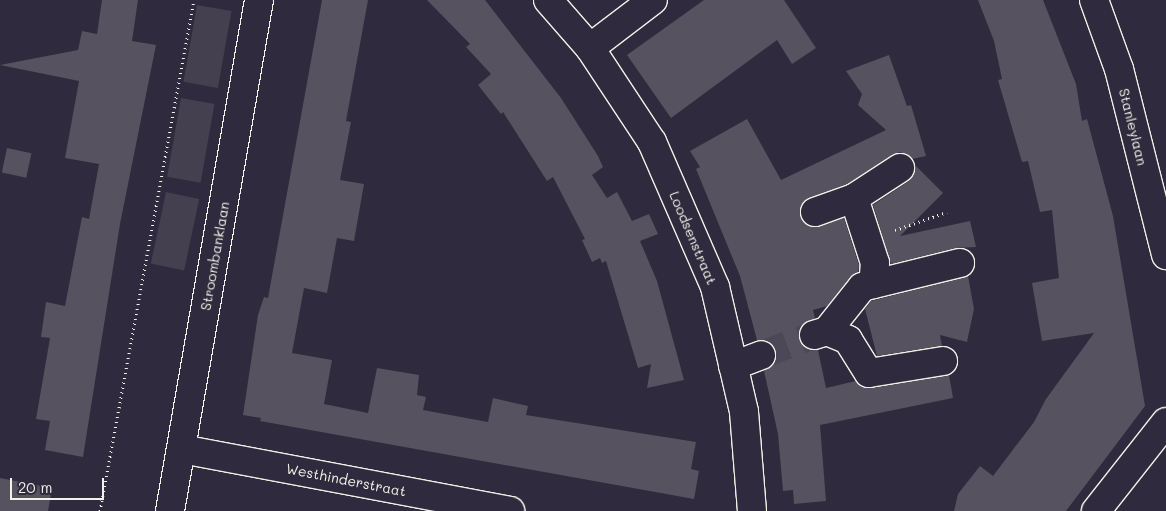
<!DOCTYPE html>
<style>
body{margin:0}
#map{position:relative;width:1166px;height:511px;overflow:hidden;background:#2f2a3d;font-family:Mali,sans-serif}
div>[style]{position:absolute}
.green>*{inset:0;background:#454050;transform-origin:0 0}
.building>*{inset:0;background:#56525f;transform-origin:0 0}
.minor-tunnel>*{height:28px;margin-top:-14px;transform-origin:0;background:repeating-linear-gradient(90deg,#4d4857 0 28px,transparent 0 42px)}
.path>*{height:3px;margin-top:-1.5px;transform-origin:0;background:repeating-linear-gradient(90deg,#f4f1e8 0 1px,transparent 0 5px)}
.roads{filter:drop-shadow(1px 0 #f4f1e8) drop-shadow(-1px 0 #f4f1e8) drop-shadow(0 1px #f4f1e8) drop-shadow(0 -1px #f4f1e8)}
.minor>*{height:28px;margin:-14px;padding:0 14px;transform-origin:14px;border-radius:14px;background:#2f2a3d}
span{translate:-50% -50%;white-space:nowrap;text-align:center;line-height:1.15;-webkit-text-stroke:4px #2f2a3d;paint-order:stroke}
.street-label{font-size:14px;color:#f4f1e8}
.scale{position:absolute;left:10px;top:478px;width:94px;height:22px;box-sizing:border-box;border:2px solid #f4f1e8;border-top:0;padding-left:6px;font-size:15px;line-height:18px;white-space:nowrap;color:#f4f1e8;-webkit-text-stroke:4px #2f2a3d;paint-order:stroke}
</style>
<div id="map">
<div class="green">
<i style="left:197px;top:5px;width:35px;height:78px;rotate:10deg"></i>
<i style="left:181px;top:98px;width:34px;height:80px;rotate:10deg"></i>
<i style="left:166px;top:192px;width:34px;height:73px;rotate:12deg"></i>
</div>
<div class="building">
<i style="clip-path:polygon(102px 0,138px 0,132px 41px,156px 45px,120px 224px,83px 457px,45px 450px,50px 421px,36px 419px,50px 338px,41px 337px,46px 302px,65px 306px,82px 217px,89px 219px,99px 164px,65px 158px,79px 81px,0 65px,78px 50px,82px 31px,97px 34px)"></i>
<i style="clip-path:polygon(322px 0,368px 0,346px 121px,351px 122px,340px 180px,364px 184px,354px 241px,337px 238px,327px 293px,304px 288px,292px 353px,332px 360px,324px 404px,368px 413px,377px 368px,419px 375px,417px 395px,426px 397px,423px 410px,488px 422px,493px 398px,528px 406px,526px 415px,696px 442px,691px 469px,699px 471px,694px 499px,260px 421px,261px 418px,243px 415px,258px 315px,264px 297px,268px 298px)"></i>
<i style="clip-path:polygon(427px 0,485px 0,561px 98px,598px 156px,603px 167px,592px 175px,607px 198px,617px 192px,632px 221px,649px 214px,658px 234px,640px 241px,657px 281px,684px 380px,647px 388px,651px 364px,638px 368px,606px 261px,602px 263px,600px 258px,592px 262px,582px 240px,585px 239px,553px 177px,547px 181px,503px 112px,501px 114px,478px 85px,491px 74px,466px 47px,470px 44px)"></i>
<i style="clip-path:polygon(704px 0,784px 0,816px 48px,792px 64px,777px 40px,671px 118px,627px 55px)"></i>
<i style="clip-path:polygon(978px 0,1043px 0,1076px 84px,1082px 121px,1087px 119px,1113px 216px,1145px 406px,1066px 511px,954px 511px,958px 494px,980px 466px,993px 476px,1034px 422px,1046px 399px,1094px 333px,1042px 341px,1032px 283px,1059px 278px,1052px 210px,1040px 212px,1028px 161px,1022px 162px,998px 80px,1002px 79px,994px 41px)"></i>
<i style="clip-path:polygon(889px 55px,907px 106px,911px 105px,926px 156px,912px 159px,900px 152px,892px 155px,847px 184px,803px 202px,801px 218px,812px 227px,844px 218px,859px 265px,858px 272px,850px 277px,827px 306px,813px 310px,815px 318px,802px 325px,799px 339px,804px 347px,818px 350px,826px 388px,856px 381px,862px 387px,872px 388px,949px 375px,953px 398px,820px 425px,826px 501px,794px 504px,793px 490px,783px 491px,778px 434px,764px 371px,773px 364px,776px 350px,770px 343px,757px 340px,740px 276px,696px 169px,700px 167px,690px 151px,747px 119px,781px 180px,886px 130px,858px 105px,862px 94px,846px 71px)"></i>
<i style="left:7px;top:148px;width:25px;height:25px;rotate:12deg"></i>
<i style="clip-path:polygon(915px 165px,943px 193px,900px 236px,970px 221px,976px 247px,956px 248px,891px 264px,873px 205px,909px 181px,914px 175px)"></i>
<i style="clip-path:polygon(968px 276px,974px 309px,967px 342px,940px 335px,942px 346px,877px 356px,865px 309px,871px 301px)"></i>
<i style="clip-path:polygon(0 478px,52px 488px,48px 511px,0 511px)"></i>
</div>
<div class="minor-tunnel">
<i style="left:761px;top:355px;width:57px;rotate:-20.7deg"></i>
</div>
<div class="path">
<i style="left:895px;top:230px;width:55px;rotate:-19.1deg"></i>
<i style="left:100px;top:511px;width:520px;rotate:-79.58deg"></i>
</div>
<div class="roads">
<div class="minor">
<i style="left:548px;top:0;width:64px;rotate:48.8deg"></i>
<i style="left:590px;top:48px;width:113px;rotate:56.6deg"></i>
<i style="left:652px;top:142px;width:158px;rotate:66.5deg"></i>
<i style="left:715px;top:287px;width:128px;rotate:76.9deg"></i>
<i style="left:744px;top:412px;width:99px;rotate:85.4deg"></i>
<i style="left:1094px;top:0;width:73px;rotate:70.1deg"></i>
<i style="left:1119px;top:69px;width:192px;rotate:75.8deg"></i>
<i style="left:590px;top:48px;width:79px;rotate:-37.3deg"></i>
<i style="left:854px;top:198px;width:68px;rotate:72.1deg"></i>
<i style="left:875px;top:263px;width:21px;rotate:95deg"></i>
<i style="left:815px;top:212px;width:41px;rotate:-19.7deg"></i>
<i style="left:854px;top:198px;width:55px;rotate:-33.1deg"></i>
<i style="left:827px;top:331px;width:56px;rotate:-51.5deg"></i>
<i style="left:862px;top:287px;width:101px;rotate:-13.8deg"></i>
<i style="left:814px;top:335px;width:14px;rotate:-17deg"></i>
<i style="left:827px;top:331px;width:23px;rotate:23deg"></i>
<i style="left:848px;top:340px;width:39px;rotate:58deg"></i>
<i style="left:869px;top:373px;width:75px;rotate:-9.2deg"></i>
<i style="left:733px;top:366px;width:30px;rotate:-21deg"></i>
<i style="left:182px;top:449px;width:334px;rotate:10.7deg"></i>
<i style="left:170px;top:511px;width:519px;rotate:-80.12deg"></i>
<i style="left:1096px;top:511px;width:113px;rotate:-51.8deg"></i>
</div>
</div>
<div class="street-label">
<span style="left:1133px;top:127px;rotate:76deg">Stanleylaan</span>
<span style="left:693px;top:238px;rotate:67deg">Loodsenstraat</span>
<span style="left:215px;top:256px;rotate:-80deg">Stroombanklaan</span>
<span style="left:346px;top:480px;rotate:11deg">Westhinderstraat</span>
</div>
<div class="scale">20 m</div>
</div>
